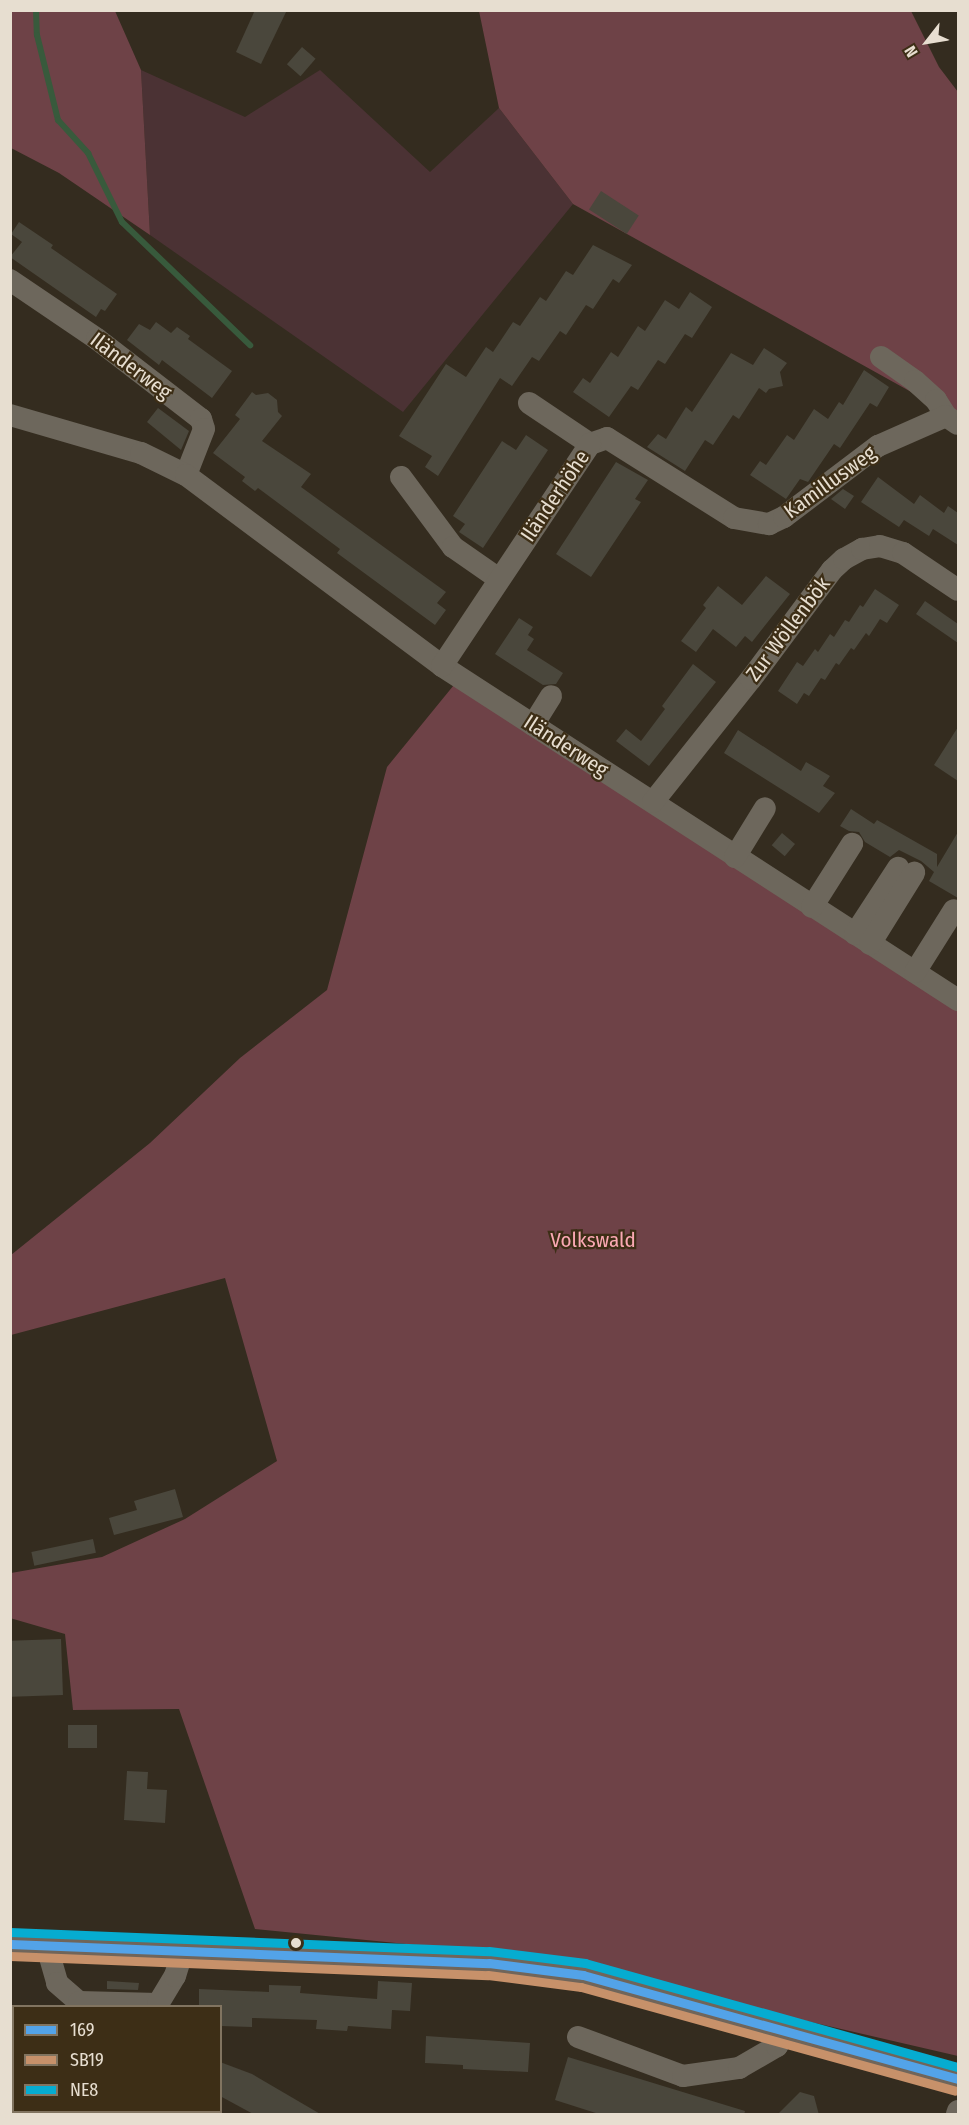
<!DOCTYPE html>
<meta charset="utf-8">
<style>
body{margin:0}
#map{position:relative;width:969px;height:2125px;overflow:hidden;background:#342c1f;font-family:"Fira Sans Condensed",sans-serif}
div>[style]{position:absolute}
.green>*{inset:0;background:#4b3234}
.forest>*{inset:0;background:#6e4247}
.stream>*{height:6px;margin:-3px;padding:0 3px;transform-origin:3px;border-radius:3px;background:#385a3c}
.building>*{inset:0;background:#4a473c;transform-origin:0 0}
.minor>*{height:22px;margin:-11px;padding:0 11px;transform-origin:11px;border-radius:11px;background:#6d675c}
.major>*{height:28px;margin:-14px;padding:0 14px;transform-origin:14px;border-radius:14px;background:#70655a}
.bus-1>*{height:9px;margin:-4.5px;padding:0 4.5px;transform-origin:4.5px;border-radius:4.5px;background:#53a3e8}
.bus-2>*{height:9px;margin:-4.5px;padding:0 4.5px;transform-origin:4.5px;border-radius:4.5px;background:#c7916a}
.bus-3>*{height:9px;margin:-4.5px;padding:0 4.5px;transform-origin:4.5px;border-radius:4.5px;background:#06acd0}
.dots>*{width:16px;height:16px;translate:-50% -50%;box-sizing:border-box;border:3px solid #3d2e16;border-radius:50%}
span{translate:-50% -50%;white-space:nowrap;text-align:center;line-height:1.15;-webkit-text-stroke:4.5px #3d2e16;paint-order:stroke}
.street-label{font-size:21px;color:#e7ded0}
.park-label{font-size:21px;color:#faa8b3}
.frame{position:absolute;inset:0;border:12px solid #e7ded0;pointer-events:none}
.legend{position:absolute;left:12px;top:2005px;width:210px;height:108px;box-sizing:border-box;background:#3d2e16;border:2px solid #817460;margin:0;padding:8px 10px;list-style:none;font-size:18px;color:#e7ded0}
.legend li{display:flex;align-items:center;gap:12px;height:30px}
.legend b{width:30px;border:2px solid #817460}
.north{position:absolute;left:897px;top:12px;width:60px;height:60px;-webkit-text-stroke:4px #3d2e16;paint-order:stroke;rotate:239deg;font-size:16px;font-weight:700;line-height:24px;text-align:center;color:#e7ded0}
.north::after{content:'';display:block;margin:auto;width:21px;height:27px;background:#e7ded0;clip-path:polygon(50% 0,100% 100%,50% 72%,0 100%)}
</style>
<div id="map">
<div class="green">
<i style="clip-path:polygon(141px 70px,245px 117px,320px 70px,430px 172px,499px 108px,573px 204px,403px 412px,150px 235px)"></i>
</div>
<div class="forest">
<i style="clip-path:polygon(10px 11px,115px 11px,141px 70px,150px 235px,59px 173px,11px 148px)"></i>
<i style="clip-path:polygon(479px 11px,911px 11px,939px 67px,958px 92px,958px 418px,573px 204px,499px 108px)"></i>
<i style="clip-path:polygon(458px 680px,958px 1002px,958px 2056px,582px 1969px,487px 1952px,255px 1929px,179px 1709px,73px 1710px,65px 1634px,10px 1618px,11px 1573px,102px 1557px,185px 1519px,277px 1461px,225px 1278px,11px 1335px,11px 1255px,150px 1143px,240px 1058px,327px 990px,387px 767px)"></i>
</div>
<div class="stream">
<i style="left:36px;top:10px;width:25px;rotate:88deg"></i>
<i style="left:37px;top:35px;width:88px;rotate:76.1deg"></i>
<i style="left:58px;top:120px;width:45px;rotate:47.7deg"></i>
<i style="left:88px;top:153px;width:77px;rotate:63.8deg"></i>
<i style="left:122px;top:222px;width:178px;rotate:43.9deg"></i>
</div>
<div class="building">
<i style="clip-path:polygon(255px 10px,287px 10px,261px 64px,236px 52px)"></i>
<i style="left:302px;top:47px;width:18px;height:23px;rotate:41deg"></i>
<i style="left:601px;top:191px;width:45px;height:22px;rotate:33deg"></i>
<i style="clip-path:polygon(19px 222px,53px 245px,51px 248px,117px 294px,105px 311px,101px 309px,96px 317px,10px 257px,22px 242px,11px 234px)"></i>
<i style="clip-path:polygon(593px 245px,632px 265px,619px 283px,613px 279px,593px 309px,586px 305px,566px 335px,560px 331px,539px 361px,532px 357px,512px 386px,500px 378px,438px 476px,425px 467px,432px 456px,399px 436px,446px 364px,466px 377px,486px 347px,493px 352px,513px 322px,520px 326px,540px 297px,546px 301px,566px 271px,573px 275px)"></i>
<i style="clip-path:polygon(690px 292px,712px 307px,692px 338px,685px 334px,665px 364px,658px 360px,638px 390px,631px 386px,609px 417px,573px 392px,583px 378px,590px 383px,611px 352px,618px 357px,638px 326px,645px 331px,665px 300px,679px 309px)"></i>
<i style="clip-path:polygon(156px 322px,171px 333px,177px 327px,190px 336px,188px 339px,232px 371px,212px 398px,162px 360px,159px 365px,127px 340px,139px 324px,150px 330px)"></i>
<i style="clip-path:polygon(764px 348px,787px 363px,780px 372px,783px 386px,769px 389px,766px 393px,759px 388px,739px 419px,733px 415px,713px 445px,705px 440px,685px 471px,647px 447px,658px 434px,666px 439px,686px 407px,692px 412px,731px 353px,753px 365px)"></i>
<i style="clip-path:polygon(864px 370px,889px 387px,877px 407px,870px 403px,840px 448px,834px 444px,808px 482px,800px 479px,786px 499px,750px 475px,760px 461px,766px 465px,787px 435px,794px 440px,814px 409px,828px 419px,839px 402px,843px 405px)"></i>
<i style="clip-path:polygon(252px 392px,256px 395px,268px 393px,277px 400px,278px 412px,282px 416px,262px 441px,311px 474px,301px 487px,446px 592px,437px 603px,446px 610px,435px 625px,337px 553px,340px 549px,258px 488px,255px 491px,242px 481px,245px 477px,213px 453px,240px 419px,235px 415px)"></i>
<i style="clip-path:polygon(158px 408px,189px 431px,181px 450px,147px 422px)"></i>
<i style="clip-path:polygon(526px 435px,548px 450px,483px 548px,459px 532px,465px 524px,453px 516px,502px 441px,516px 450px)"></i>
<i style="clip-path:polygon(616px 462px,648px 480px,635px 499px,641px 502px,591px 577px,556px 554px)"></i>
<i style="clip-path:polygon(878px 477px,914px 504px,920px 495px,944px 513px,948px 506px,958px 513px,958px 545px,933px 529px,929px 536px,904px 520px,899px 527px,861px 502px)"></i>
<i style="clip-path:polygon(843px 489px,854px 496px,845px 509px,831px 499px)"></i>
<i style="clip-path:polygon(766px 576px,790px 594px,752px 642px,745px 636px,736px 647px,713px 629px,696px 652px,681px 641px,706px 608px,703px 605px,718px 586px,742px 605px)"></i>
<i style="clip-path:polygon(875px 589px,899px 605px,887px 623px,880px 619px,869px 636px,866px 633px,854px 650px,851px 648px,839px 665px,836px 663px,825px 680px,821px 678px,809px 696px,804px 693px,797px 704px,778px 691px,797px 662px,803px 666px,815px 649px,818px 652px,830px 634px,834px 637px,845px 620px,849px 622px,860px 605px,863px 607px)"></i>
<i style="clip-path:polygon(925px 601px,958px 624px,958px 643px,916px 614px)"></i>
<i style="clip-path:polygon(519px 618px,533px 627px,528px 635px,534px 639px,527px 650px,563px 673px,556px 684px,543px 685px,495px 654px)"></i>
<i style="clip-path:polygon(693px 664px,716px 682px,649px 766px,616px 741px,626px 729px,641px 741px,665px 709px,662px 706px)"></i>
<i style="clip-path:polygon(958px 727px,958px 781px,934px 765px)"></i>
<i style="clip-path:polygon(738px 730px,801px 771px,806px 762px,830px 776px,823px 786px,835px 793px,819px 813px,724px 753px)"></i>
<i style="clip-path:polygon(851px 809px,874px 824px,877px 820px,937px 854px,937px 867px,958px 832px,958px 898px,929px 881px,934px 872px,921px 861px,899px 850px,890px 857px,865px 842px,859px 832px,849px 831px,840px 826px)"></i>
<i style="left:782px;top:833px;width:17px;height:16px;rotate:40deg"></i>
<i style="clip-path:polygon(175px 1489px,183px 1517px,114px 1535px,109px 1518px,137px 1510px,134px 1501px)"></i>
<i style="left:93px;top:1539px;width:14px;height:63px;rotate:78deg"></i>
<i style="left:61px;top:1639px;width:56px;height:51px;rotate:88deg"></i>
<i style="left:97px;top:1725px;width:23px;height:29px;rotate:90deg"></i>
<i style="clip-path:polygon(127px 1771px,148px 1772px,147px 1789px,167px 1790px,165px 1823px,124px 1820px)"></i>
<i style="clip-path:polygon(107px 1981px,139px 1983px,138px 1990px,107px 1989px)"></i>
<i style="clip-path:polygon(378px 1981px,412px 1983px,410px 2011px,392px 2010px,391px 2029px,348px 2026px,347px 2031px,316px 2029px,317px 2020px,252px 2018px,252px 2027px,220px 2026px,220px 2007px,199px 2007px,199px 1989px,269px 1992px,269px 1985px,301px 1986px,300px 1993px,377px 1999px)"></i>
<i style="clip-path:polygon(426px 2036px,530px 2043px,528px 2072px,463px 2069px,463px 2065px,425px 2063px)"></i>
<i style="clip-path:polygon(568px 2057px,745px 2111px,744px 2115px,602px 2115px,555px 2100px)"></i>
<i style="clip-path:polygon(220px 2062px,252px 2074px,322px 2115px,255px 2115px,220px 2096px)"></i>
<i style="clip-path:polygon(800px 2092px,814px 2096px,819px 2115px,777px 2115px)"></i>
</div>
<div class="minor">
<i style="left:10px;top:280px;width:105px;rotate:34.1deg"></i>
<i style="left:97px;top:339px;width:131px;rotate:37.6deg"></i>
<i style="left:201px;top:419px;width:10px;rotate:73deg"></i>
<i style="left:204px;top:429px;width:49px;rotate:111.4deg"></i>
<i style="left:881px;top:357px;width:42px;rotate:35.2deg"></i>
<i style="left:915px;top:381px;width:28px;rotate:42deg"></i>
<i style="left:936px;top:400px;width:19px;rotate:58deg"></i>
<i style="left:946px;top:416px;width:14px;rotate:34deg"></i>
<i style="left:529px;top:403px;width:73px;rotate:33.9deg"></i>
<i style="left:10px;top:415px;width:136px;rotate:16.2deg"></i>
<i style="left:141px;top:453px;width:50px;rotate:26.1deg"></i>
<i style="left:186px;top:475px;width:319px;rotate:36.7deg"></i>
<i style="left:442px;top:666px;width:615px;rotate:32.91deg"></i>
<i style="left:590px;top:444px;width:18px;rotate:-19deg"></i>
<i style="left:607px;top:438px;width:150px;rotate:32.2deg"></i>
<i style="left:734px;top:518px;width:36px;rotate:10deg"></i>
<i style="left:769px;top:524px;width:17px;rotate:-25deg"></i>
<i style="left:784px;top:517px;width:118px;rotate:-37.1deg"></i>
<i style="left:878px;top:446px;width:74px;rotate:-23.8deg"></i>
<i style="left:401px;top:477px;width:87px;rotate:53.4deg"></i>
<i style="left:453px;top:547px;width:56px;rotate:34.8deg"></i>
<i style="left:442px;top:666px;width:267px;rotate:-56.3deg"></i>
<i style="left:533px;top:725px;width:34px;rotate:-58deg"></i>
<i style="left:653px;top:802px;width:157px;rotate:-51.5deg"></i>
<i style="left:751px;top:679px;width:136px;rotate:-53.4deg"></i>
<i style="left:832px;top:570px;width:16px;rotate:-43deg"></i>
<i style="left:844px;top:559px;width:21px;rotate:-29deg"></i>
<i style="left:862px;top:549px;width:18px;rotate:-9deg"></i>
<i style="left:880px;top:546px;width:24px;rotate:17deg"></i>
<i style="left:903px;top:553px;width:66px;rotate:33.9deg"></i>
<i style="left:735px;top:857px;width:57px;rotate:-58.5deg"></i>
<i style="left:812px;top:907px;width:75px;rotate:-57.6deg"></i>
<i style="left:855px;top:934px;width:79px;rotate:-56.9deg"></i>
<i style="left:870px;top:944px;width:84px;rotate:-58.2deg"></i>
<i style="left:915px;top:972px;width:73px;rotate:-57.8deg"></i>
<i style="left:47px;top:1947px;width:37px;rotate:74deg"></i>
<i style="left:57px;top:1983px;width:29px;rotate:41deg"></i>
<i style="left:79px;top:2002px;width:79px;rotate:1.5deg"></i>
<i style="left:158px;top:2004px;width:33px;rotate:-59deg"></i>
<i style="left:175px;top:1976px;width:28px;rotate:-73deg"></i>
<i style="left:578px;top:2037px;width:112px;rotate:20.4deg"></i>
<i style="left:683px;top:2076px;width:57px;rotate:-8.1deg"></i>
<i style="left:739px;top:2068px;width:44px;rotate:-30.1deg"></i>
<i style="left:777px;top:2046px;width:17px;rotate:-59deg"></i>
<i style="left:10px;top:2070px;width:4px;rotate:14deg"></i>
<i style="left:184px;top:2112px;width:7px;rotate:16deg"></i>
<i style="left:957px;top:2114px;width:3px;rotate:-72deg"></i>
</div>
<div class="major">
<i style="left:10px;top:1944px;width:479px;rotate:2.3deg"></i>
<i style="left:489px;top:1963px;width:95px;rotate:7.3deg"></i>
<i style="left:583px;top:1975px;width:389px;rotate:15.5deg"></i>
</div>
<div class="bus-1">
<i style="left:10px;top:1944px;width:479px;rotate:2.3deg"></i>
<i style="left:489px;top:1963px;width:95px;rotate:7.3deg"></i>
<i style="left:583px;top:1975px;width:389px;rotate:15.5deg"></i>
</div>
<div class="bus-2">
<i style="left:10px;top:1956px;width:478px;rotate:2.3deg"></i>
<i style="left:488px;top:1975px;width:94px;rotate:7.4deg"></i>
<i style="left:581px;top:1987px;width:388px;rotate:15.5deg"></i>
</div>
<div class="bus-3">
<i style="left:10px;top:1932px;width:479px;rotate:2.3deg"></i>
<i style="left:489px;top:1951px;width:97px;rotate:7.1deg"></i>
<i style="left:585px;top:1963px;width:387px;rotate:15.6deg"></i>
</div>
<div class="dots">
<i style="left:296px;top:1943px;background:#e7ded0"></i>
</div>
<div class="street-label">
<span style="left:131px;top:366px;rotate:37deg">Iländerweg</span>
<span style="left:830px;top:482px;rotate:-36deg">Kamillusweg</span>
<span style="left:555px;top:496px;rotate:-56deg">Iländerhöhe</span>
<span style="left:788px;top:629px;rotate:-53deg">Zur Wöllenbök</span>
<span style="left:566px;top:746px;rotate:33deg">Iländerweg</span>
</div>
<div class="park-label">
<span style="left:593px;top:1240px">Volkswald</span>
</div>
<div class="frame"></div>
<ul class="legend">
<li><b style="height:8px;background:#53a3e8"></b>169</li>
<li><b style="height:8px;background:#c7916a"></b>SB19</li>
<li><b style="height:8px;background:#06acd0"></b>NE8</li>
</ul>
<div class="north">N</div>
</div>
